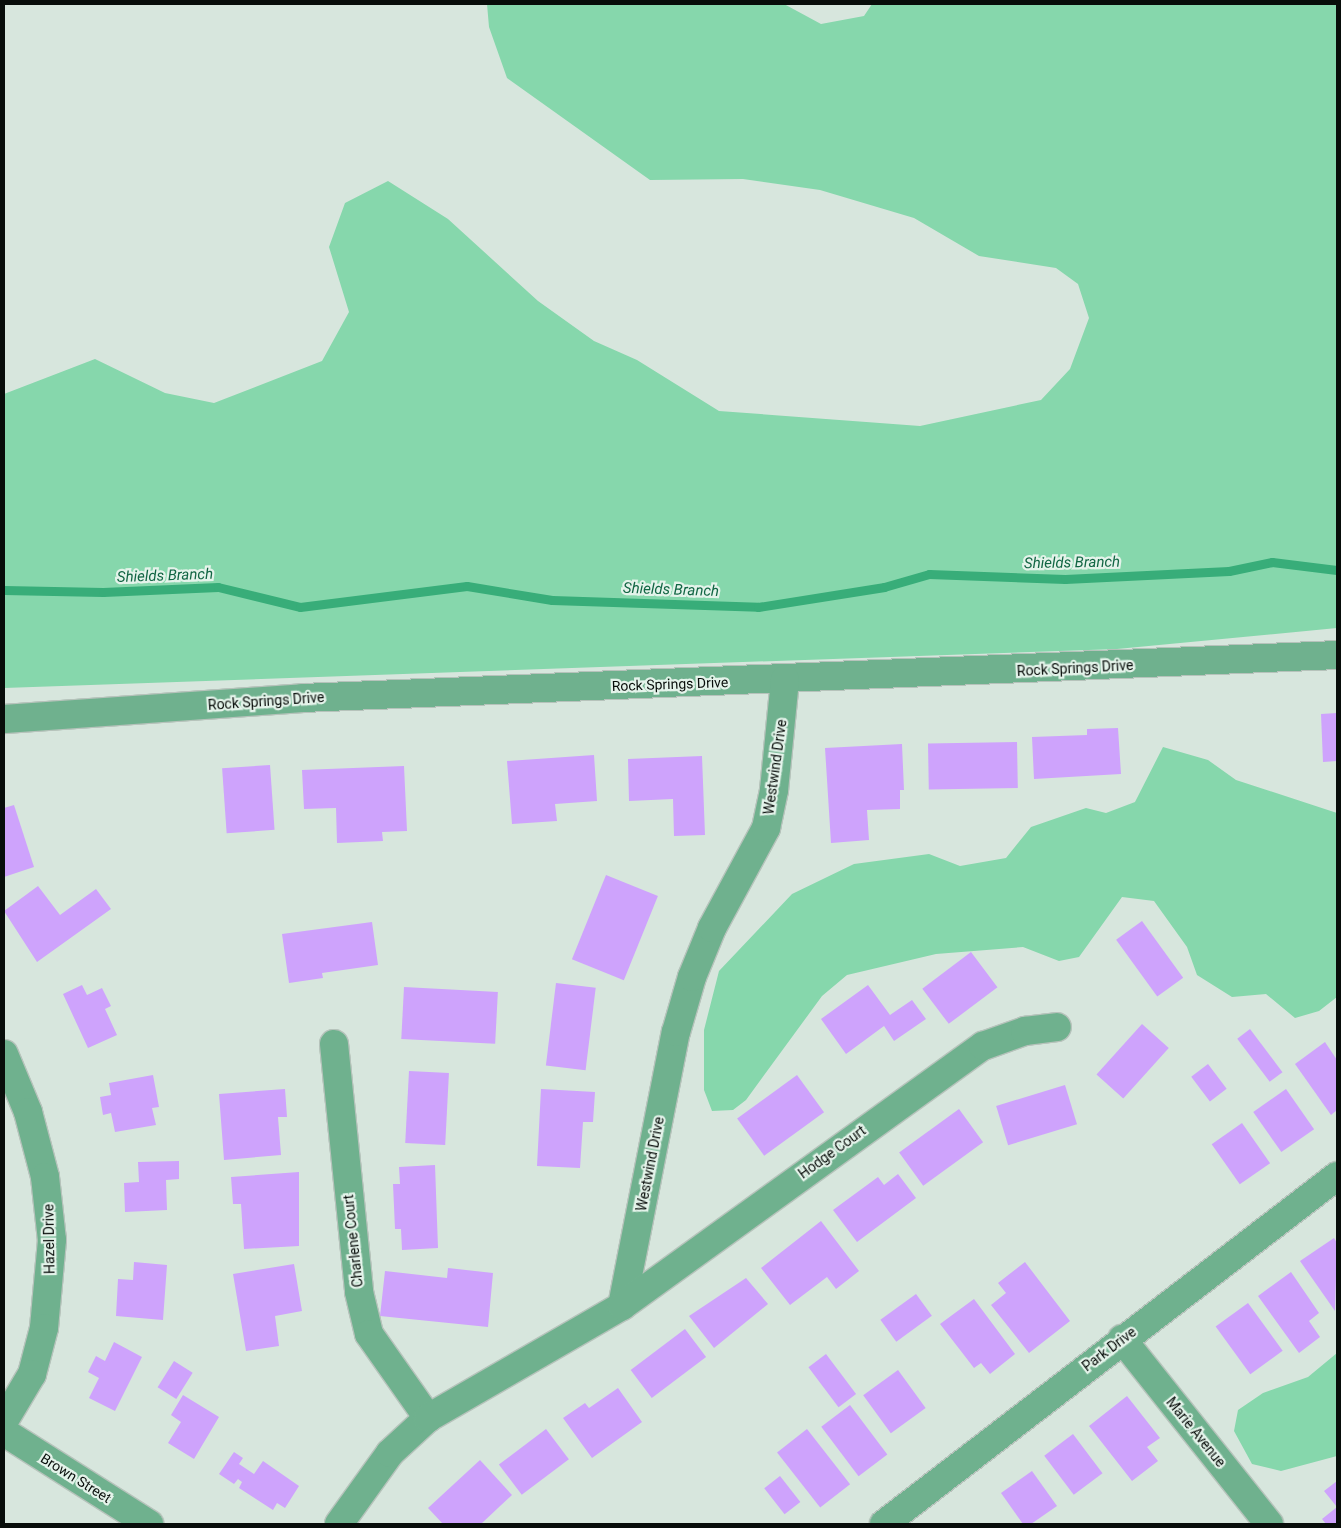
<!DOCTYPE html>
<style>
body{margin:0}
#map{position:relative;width:1341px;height:1528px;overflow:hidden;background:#d7e6dd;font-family:Roboto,sans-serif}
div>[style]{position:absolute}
.green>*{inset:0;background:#86d7ac}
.stream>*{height:9px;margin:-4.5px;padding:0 4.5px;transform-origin:4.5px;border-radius:4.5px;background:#38ad79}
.building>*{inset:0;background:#cea3fc;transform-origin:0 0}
.roads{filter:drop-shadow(1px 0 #b6c3bb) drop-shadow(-1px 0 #b6c3bb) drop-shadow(0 1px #b6c3bb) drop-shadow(0 -1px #b6c3bb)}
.minor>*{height:28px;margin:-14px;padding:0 14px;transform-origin:14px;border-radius:14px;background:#6fb18e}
span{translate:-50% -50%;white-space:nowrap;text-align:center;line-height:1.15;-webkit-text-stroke:4.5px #e4f3ea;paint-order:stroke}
.street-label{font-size:14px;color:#080d0a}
.water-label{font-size:15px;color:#126644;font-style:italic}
.frame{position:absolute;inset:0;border:5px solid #080d0a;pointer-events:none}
</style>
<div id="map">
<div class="green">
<i style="clip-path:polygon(487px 4px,784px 4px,821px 24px,864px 16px,872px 4px,1337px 4px,1337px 628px,1117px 649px,4px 688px,4px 394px,95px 359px,165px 393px,214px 403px,322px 361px,349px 312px,329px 247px,345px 203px,388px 181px,448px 219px,538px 301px,594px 341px,637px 360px,719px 411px,920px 426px,1041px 400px,1070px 369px,1089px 318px,1078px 284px,1056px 268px,979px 256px,914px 218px,820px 190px,743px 179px,650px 180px,507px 78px,489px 27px)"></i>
<i style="clip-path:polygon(1163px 747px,1208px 760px,1236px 780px,1337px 813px,1337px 997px,1319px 1011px,1295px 1018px,1266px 994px,1232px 997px,1197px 975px,1187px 947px,1154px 901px,1122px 897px,1079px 957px,1059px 961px,1023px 947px,936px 954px,847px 975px,822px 996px,746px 1100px,733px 1110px,712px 1111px,704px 1090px,704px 1030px,719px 971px,792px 894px,854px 864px,929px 854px,960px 866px,1006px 858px,1031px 827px,1086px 808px,1106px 813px,1135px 802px)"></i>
<i style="clip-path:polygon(1337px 1353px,1337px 1456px,1281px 1471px,1252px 1464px,1234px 1431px,1238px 1410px,1263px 1393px,1308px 1377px)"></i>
</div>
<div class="stream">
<i style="left:4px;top:590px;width:99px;rotate:1.2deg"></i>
<i style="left:103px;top:592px;width:115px;rotate:-2.5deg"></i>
<i style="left:218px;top:587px;width:84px;rotate:13.7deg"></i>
<i style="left:300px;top:607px;width:168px;rotate:-7.2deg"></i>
<i style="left:467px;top:586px;width:86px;rotate:9.4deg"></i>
<i style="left:552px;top:600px;width:206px;rotate:1.9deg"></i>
<i style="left:758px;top:607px;width:128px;rotate:-9deg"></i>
<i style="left:884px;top:587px;width:47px;rotate:-16.1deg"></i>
<i style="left:929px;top:574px;width:136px;rotate:2.1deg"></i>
<i style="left:1065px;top:579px;width:164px;rotate:-2.8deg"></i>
<i style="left:1229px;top:571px;width:44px;rotate:-11.8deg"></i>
<i style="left:1272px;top:562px;width:65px;rotate:7deg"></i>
</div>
<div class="building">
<i style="clip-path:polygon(1337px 713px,1337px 761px,1323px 762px,1321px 714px)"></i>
<i style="clip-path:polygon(1118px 728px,1121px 774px,1034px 779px,1032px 737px,1087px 735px,1087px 729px)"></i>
<i style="left:1017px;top:742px;width:46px;height:89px;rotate:89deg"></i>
<i style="clip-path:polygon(902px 744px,904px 790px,900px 790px,900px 809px,867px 810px,869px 840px,831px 843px,825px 748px)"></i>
<i style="clip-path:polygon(594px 755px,597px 801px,555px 804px,557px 821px,512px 824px,507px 761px)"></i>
<i style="clip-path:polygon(702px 756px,705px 835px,674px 836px,673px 799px,629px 801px,628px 759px)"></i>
<i style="left:270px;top:765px;width:65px;height:48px;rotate:86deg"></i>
<i style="clip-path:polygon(404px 766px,407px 831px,382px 832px,383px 841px,337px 843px,336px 808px,304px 809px,302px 770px)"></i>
<i style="clip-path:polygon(14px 805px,34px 867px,4px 877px,4px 808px)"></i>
<i style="left:606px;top:875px;width:56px;height:91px;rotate:22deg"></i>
<i style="clip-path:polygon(38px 886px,60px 915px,96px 889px,111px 909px,37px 962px,4px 911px)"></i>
<i style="left:1142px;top:921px;width:70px;height:32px;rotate:54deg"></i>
<i style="clip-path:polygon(372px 922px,378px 965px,322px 973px,323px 978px,289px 983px,282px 934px)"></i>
<i style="left:971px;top:952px;width:44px;height:61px;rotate:53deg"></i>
<i style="left:556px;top:983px;width:40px;height:83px;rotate:7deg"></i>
<i style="clip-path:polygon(82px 985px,87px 995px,102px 988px,111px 1006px,105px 1009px,117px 1035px,88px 1048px,63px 994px)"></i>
<i style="clip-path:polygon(868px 985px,890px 1015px,912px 1000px,926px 1019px,894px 1041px,884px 1026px,846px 1054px,821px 1019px)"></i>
<i style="left:404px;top:987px;width:94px;height:52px;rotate:3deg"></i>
<i style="left:1142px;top:1024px;width:36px;height:68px;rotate:42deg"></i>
<i style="left:1250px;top:1029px;width:54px;height:16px;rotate:53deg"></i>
<i style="clip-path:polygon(1325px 1042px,1337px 1060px,1337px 1110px,1331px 1115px,1295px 1064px)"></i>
<i style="left:1208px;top:1064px;width:31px;height:21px;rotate:53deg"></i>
<i style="left:409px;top:1071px;width:40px;height:72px;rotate:3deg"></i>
<i style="clip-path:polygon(153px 1075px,159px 1107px,152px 1108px,156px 1125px,115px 1132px,111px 1113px,103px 1115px,100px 1097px,111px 1095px,109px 1083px)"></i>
<i style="left:797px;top:1075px;width:46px;height:74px;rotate:54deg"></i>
<i style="left:1065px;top:1085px;width:41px;height:72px;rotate:73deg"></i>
<i style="clip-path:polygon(285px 1089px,287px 1117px,278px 1117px,281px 1155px,224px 1160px,219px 1094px)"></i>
<i style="clip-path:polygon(541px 1089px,595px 1092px,593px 1122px,583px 1122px,580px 1168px,537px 1166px)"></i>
<i style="left:1286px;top:1089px;width:49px;height:40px;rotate:55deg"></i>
<i style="left:959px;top:1109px;width:41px;height:74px;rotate:54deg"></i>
<i style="left:1242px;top:1123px;width:49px;height:37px;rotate:55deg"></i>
<i style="clip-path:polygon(179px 1161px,179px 1179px,166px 1180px,167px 1210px,125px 1212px,124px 1183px,139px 1182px,138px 1162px)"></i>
<i style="clip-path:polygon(435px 1165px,438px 1248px,402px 1250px,401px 1229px,395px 1229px,393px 1184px,400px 1184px,399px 1167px)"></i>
<i style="clip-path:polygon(299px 1172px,299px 1246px,244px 1249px,241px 1204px,233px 1204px,231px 1177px)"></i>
<i style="clip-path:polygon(898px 1174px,916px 1198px,857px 1242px,833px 1210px,878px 1177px,884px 1185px)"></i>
<i style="clip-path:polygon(821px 1221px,859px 1271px,836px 1289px,827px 1277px,790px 1305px,761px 1268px)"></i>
<i style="clip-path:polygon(1334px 1238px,1337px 1243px,1335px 1311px,1300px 1261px)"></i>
<i style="clip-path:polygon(134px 1262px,167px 1265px,163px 1320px,116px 1316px,118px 1279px,133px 1280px)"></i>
<i style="clip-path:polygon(1025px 1262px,1070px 1321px,1029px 1353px,991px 1305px,1006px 1293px,998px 1283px)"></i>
<i style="clip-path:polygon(294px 1264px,302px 1311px,275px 1316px,279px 1346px,246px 1351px,233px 1274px)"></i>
<i style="clip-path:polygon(448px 1268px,493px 1273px,488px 1327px,380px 1316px,385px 1271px,447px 1278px)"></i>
<i style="clip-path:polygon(1291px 1272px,1319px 1313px,1309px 1321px,1320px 1337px,1299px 1353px,1258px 1296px)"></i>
<i style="clip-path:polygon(746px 1278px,768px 1304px,714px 1348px,689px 1316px)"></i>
<i style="left:916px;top:1294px;width:27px;height:44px;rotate:54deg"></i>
<i style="clip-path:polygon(974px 1299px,1015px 1354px,990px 1374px,981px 1363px,974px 1368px,940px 1324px)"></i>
<i style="left:1248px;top:1303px;width:59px;height:40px;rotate:54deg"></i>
<i style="left:685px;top:1329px;width:35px;height:68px;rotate:53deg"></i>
<i style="clip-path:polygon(114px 1342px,142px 1357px,115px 1411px,89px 1398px,99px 1378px,88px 1372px,96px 1356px,105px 1361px)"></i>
<i style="left:826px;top:1354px;width:50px;height:22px;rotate:53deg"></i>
<i style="left:174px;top:1361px;width:22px;height:31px;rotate:32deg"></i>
<i style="left:898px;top:1370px;width:47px;height:43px;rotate:54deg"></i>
<i style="clip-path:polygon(618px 1388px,642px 1422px,592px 1458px,563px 1418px,585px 1403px,589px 1408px)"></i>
<i style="clip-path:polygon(183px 1395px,219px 1417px,194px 1459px,168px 1443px,181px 1422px,171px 1415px)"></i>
<i style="clip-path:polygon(1127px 1396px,1160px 1438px,1147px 1447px,1158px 1461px,1132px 1481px,1089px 1426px)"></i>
<i style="left:850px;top:1405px;width:62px;height:36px;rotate:53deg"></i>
<i style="left:546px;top:1429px;width:38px;height:59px;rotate:53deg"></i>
<i style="left:807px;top:1429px;width:70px;height:38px;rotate:52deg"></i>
<i style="left:1073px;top:1434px;width:49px;height:36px;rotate:53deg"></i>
<i style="clip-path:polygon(234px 1452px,243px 1458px,239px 1464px,254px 1474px,263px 1461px,299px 1486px,285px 1508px,277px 1503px,273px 1510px,239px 1488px,242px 1482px,238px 1479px,234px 1484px,219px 1474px)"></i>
<i style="clip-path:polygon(480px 1460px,512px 1495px,481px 1524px,443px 1524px,428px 1508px)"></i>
<i style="clip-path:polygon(1032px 1471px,1057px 1506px,1031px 1524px,1023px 1524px,1001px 1493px)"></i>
<i style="left:780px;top:1476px;width:33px;height:20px;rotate:52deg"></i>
<i style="clip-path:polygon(1337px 1481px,1337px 1524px,1326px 1524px,1322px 1519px,1337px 1507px,1324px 1491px)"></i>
</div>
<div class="roads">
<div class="minor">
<i style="left:4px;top:719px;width:300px;rotate:-4deg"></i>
<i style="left:303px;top:698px;width:1035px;rotate:-2.38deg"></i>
<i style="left:334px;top:1044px;width:249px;rotate:84.2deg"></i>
<i style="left:359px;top:1292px;width:43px;rotate:76.6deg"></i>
<i style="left:369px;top:1334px;width:103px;rotate:54.9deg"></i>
<i style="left:4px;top:1054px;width:63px;rotate:67.5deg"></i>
<i style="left:28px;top:1112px;width:67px;rotate:75.3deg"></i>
<i style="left:45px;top:1177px;width:63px;rotate:83.7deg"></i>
<i style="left:52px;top:1240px;width:88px;rotate:95.2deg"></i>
<i style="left:44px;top:1328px;width:48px;rotate:104.6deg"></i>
<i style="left:32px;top:1374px;width:55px;rotate:120.8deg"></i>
<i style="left:622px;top:1306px;width:279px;rotate:-78.9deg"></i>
<i style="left:676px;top:1032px;width:57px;rotate:-73.8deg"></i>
<i style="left:692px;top:977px;width:53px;rotate:-67.8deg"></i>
<i style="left:712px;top:928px;width:114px;rotate:-61.6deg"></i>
<i style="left:766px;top:828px;width:39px;rotate:-78deg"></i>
<i style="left:774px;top:790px;width:111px;rotate:-84.3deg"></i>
<i style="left:1122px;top:1339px;width:236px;rotate:51.5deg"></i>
<i style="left:4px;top:1432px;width:172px;rotate:32.4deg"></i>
<i style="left:339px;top:1524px;width:87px;rotate:-54.3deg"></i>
<i style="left:390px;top:1453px;width:52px;rotate:-42.6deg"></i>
<i style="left:428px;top:1418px;width:224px;rotate:-30deg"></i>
<i style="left:622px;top:1306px;width:445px;rotate:-35.8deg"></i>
<i style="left:983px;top:1046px;width:45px;rotate:-19.7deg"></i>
<i style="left:1025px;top:1031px;width:32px;rotate:-7deg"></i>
<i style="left:884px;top:1524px;width:571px;rotate:-37.53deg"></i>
</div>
</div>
<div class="street-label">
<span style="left:1075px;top:668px;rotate:-3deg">Rock Springs Drive</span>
<span style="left:670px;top:684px;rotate:-2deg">Rock Springs Drive</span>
<span style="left:266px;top:701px;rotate:-4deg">Rock Springs Drive</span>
<span style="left:775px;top:767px;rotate:-82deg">Westwind Drive</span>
<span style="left:832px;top:1152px;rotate:-36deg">Hodge Court</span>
<span style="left:650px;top:1164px;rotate:-79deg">Westwind Drive</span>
<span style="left:49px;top:1239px;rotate:-91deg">Hazel Drive</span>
<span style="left:353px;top:1241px;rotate:-96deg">Charlene Court</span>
<span style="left:1109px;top:1349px;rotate:-37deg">Park Drive</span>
<span style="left:1196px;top:1432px;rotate:51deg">Marie Avenue</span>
<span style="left:76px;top:1478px;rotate:32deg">Brown Street</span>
</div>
<div class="water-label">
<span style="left:1072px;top:563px;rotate:-1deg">Shields Branch</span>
<span style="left:165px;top:576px;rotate:-2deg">Shields Branch</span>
<span style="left:671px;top:590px;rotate:2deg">Shields Branch</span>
</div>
<div class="frame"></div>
</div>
